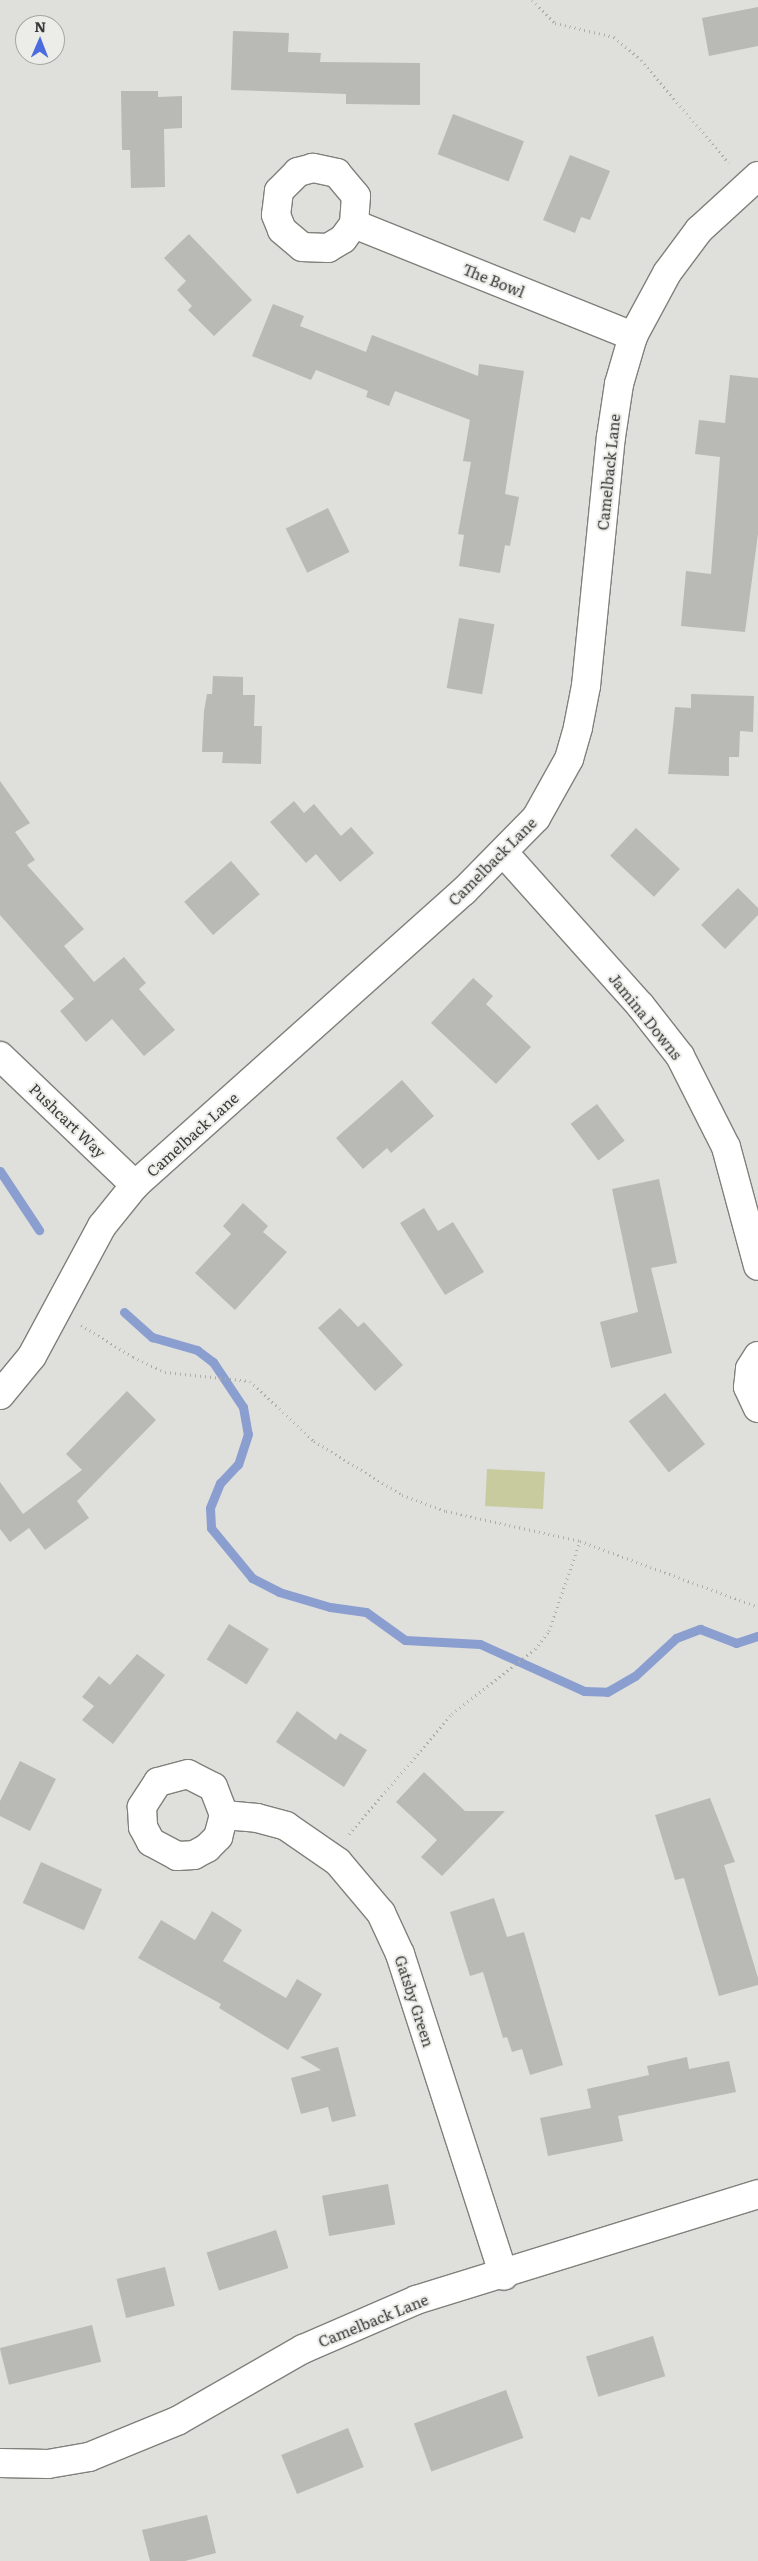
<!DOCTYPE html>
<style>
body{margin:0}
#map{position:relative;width:758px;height:2561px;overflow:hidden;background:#dfdfdb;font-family:Literata,serif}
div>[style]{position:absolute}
.green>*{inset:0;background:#c7cb9e;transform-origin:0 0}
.stream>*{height:9px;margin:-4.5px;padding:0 4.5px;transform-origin:4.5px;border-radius:4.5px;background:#8b9ed0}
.building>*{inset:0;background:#b9b9b5;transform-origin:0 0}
.path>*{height:3px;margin-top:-1.5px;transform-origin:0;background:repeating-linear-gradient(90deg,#adadaa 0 1px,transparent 0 5px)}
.roads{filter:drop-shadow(1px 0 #80807c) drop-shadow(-1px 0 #80807c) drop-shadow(0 1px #80807c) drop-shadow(0 -1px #80807c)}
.minor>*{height:28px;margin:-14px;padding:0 14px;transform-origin:14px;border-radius:14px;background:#fff}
span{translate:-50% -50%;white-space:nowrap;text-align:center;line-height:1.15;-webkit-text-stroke:4px #ecede8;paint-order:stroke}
.street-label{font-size:15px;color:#3b3b3a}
.north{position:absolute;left:15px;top:15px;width:50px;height:50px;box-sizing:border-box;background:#ecede8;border:1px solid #a5a6a2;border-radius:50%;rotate:1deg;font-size:14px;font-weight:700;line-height:20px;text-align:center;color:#3b3b3a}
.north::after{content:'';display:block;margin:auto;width:18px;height:22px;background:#4c6bdf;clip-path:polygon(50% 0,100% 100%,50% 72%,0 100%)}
</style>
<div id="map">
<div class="green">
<i style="left:487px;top:1469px;width:58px;height:37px;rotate:3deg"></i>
</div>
<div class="stream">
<i style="left:0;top:1171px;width:71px;rotate:56.5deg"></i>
<i style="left:124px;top:1312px;width:38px;rotate:42deg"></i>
<i style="left:152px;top:1337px;width:47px;rotate:16.1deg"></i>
<i style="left:197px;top:1350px;width:20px;rotate:37deg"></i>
<i style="left:213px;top:1362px;width:54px;rotate:56.3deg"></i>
<i style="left:243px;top:1407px;width:27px;rotate:80deg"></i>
<i style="left:248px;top:1434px;width:32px;rotate:108deg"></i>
<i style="left:238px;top:1464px;width:26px;rotate:133deg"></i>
<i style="left:220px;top:1483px;width:27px;rotate:112deg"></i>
<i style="left:210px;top:1508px;width:20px;rotate:87deg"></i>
<i style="left:211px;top:1528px;width:65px;rotate:50.6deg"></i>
<i style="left:252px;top:1578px;width:30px;rotate:27deg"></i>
<i style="left:279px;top:1592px;width:53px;rotate:16.4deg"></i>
<i style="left:330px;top:1607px;width:36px;rotate:8deg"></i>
<i style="left:366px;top:1612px;width:48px;rotate:35.7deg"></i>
<i style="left:405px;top:1640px;width:75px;rotate:3.1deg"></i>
<i style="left:480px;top:1644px;width:114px;rotate:24.3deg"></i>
<i style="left:584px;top:1691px;width:23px;rotate:2deg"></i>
<i style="left:607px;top:1692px;width:32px;rotate:-30deg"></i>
<i style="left:635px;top:1676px;width:56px;rotate:-42.8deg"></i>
<i style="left:676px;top:1638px;width:26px;rotate:-21deg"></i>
<i style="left:700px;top:1629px;width:39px;rotate:21deg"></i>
<i style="left:736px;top:1643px;width:23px;rotate:-18deg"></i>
</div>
<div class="building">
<i style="clip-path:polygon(758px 7px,758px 46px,709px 56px,702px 18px)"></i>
<i style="clip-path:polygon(233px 31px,289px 33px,288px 52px,321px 53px,320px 62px,420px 63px,420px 105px,346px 104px,346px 94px,231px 90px)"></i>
<i style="clip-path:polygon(121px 91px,158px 91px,158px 97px,182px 96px,182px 128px,164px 129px,165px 187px,131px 188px,130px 150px,122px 150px)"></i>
<i style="left:453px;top:114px;width:76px;height:43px;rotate:21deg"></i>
<i style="clip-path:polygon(570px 155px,610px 171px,590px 220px,581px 217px,575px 233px,543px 220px)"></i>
<i style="clip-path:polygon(189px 234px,252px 300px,214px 336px,188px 310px,192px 306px,177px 290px,186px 281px,164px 258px)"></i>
<i style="clip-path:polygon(273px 304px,304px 316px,300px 326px,366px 352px,372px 335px,478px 376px,479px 364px,524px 371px,505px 494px,519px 497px,510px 546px,505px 545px,500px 573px,459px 566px,464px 535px,458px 534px,471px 462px,463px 461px,470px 420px,395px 391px,389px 406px,366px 397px,368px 391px,316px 370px,311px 380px,252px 356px)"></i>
<i style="clip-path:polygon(730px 375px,758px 378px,758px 534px,745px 632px,681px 626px,686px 571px,711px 574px,720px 457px,695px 454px,699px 420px,725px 423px)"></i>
<i style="left:328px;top:508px;width:49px;height:47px;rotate:64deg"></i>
<i style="left:459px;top:618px;width:36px;height:71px;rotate:10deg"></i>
<i style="clip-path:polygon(213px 676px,243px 677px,243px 695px,255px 695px,254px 726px,262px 726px,261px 764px,222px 763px,223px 752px,202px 752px,204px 711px,207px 694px,212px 694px)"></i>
<i style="clip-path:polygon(691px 694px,754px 696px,753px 732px,740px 731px,739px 757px,729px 757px,729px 776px,668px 774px,675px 707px,691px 708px)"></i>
<i style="clip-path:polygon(0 781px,30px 823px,15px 832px,35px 860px,27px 865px,84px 929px,64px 946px,94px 982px,124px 957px,146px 983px,139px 989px,175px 1030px,144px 1056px,112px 1019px,86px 1042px,60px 1011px,74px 999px,0 915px)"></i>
<i style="clip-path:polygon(294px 801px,304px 813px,314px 804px,341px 836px,351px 827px,374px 853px,340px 882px,316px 854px,306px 863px,270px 822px)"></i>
<i style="left:636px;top:828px;width:60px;height:38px;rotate:43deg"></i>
<i style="left:231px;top:861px;width:44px;height:62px;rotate:49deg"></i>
<i style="clip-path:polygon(738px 888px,758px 908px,758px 915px,725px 949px,701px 925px)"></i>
<i style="clip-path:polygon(473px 978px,493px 996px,486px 1004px,531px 1047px,496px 1084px,431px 1023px)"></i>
<i style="clip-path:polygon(402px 1080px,434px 1116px,391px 1153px,387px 1148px,363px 1169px,336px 1138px)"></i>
<i style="left:597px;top:1104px;width:46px;height:33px;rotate:53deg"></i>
<i style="clip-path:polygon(659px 1179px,677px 1263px,651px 1268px,672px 1353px,611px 1368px,600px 1322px,638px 1312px,612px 1189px)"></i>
<i style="clip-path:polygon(243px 1203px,268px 1226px,263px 1232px,287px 1252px,235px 1310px,195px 1273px,231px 1234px,223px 1226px)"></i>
<i style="clip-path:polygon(424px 1208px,438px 1231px,453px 1222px,484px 1272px,445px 1295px,400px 1223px)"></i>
<i style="clip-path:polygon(340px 1308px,358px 1327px,364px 1322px,403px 1365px,375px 1391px,318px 1328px)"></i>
<i style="clip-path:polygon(127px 1391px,156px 1420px,77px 1501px,89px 1518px,45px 1550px,29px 1528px,10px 1542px,0 1529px,0 1482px,23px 1514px,82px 1470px,66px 1454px)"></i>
<i style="left:665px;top:1393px;width:65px;height:46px;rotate:52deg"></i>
<i style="left:229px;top:1624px;width:47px;height:42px;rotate:32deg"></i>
<i style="clip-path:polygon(137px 1654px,165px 1675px,113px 1744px,82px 1720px,94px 1706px,82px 1697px,99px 1676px,110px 1685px)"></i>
<i style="clip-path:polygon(297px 1711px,336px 1740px,340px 1733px,367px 1750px,344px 1787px,276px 1742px)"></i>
<i style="clip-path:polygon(20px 1761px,56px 1779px,30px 1831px,0 1816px,0 1801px)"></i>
<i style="clip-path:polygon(424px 1772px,465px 1811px,505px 1811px,442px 1876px,421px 1857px,437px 1840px,396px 1802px)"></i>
<i style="clip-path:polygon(710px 1798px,735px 1862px,724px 1865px,758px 1978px,758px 1985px,719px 1996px,684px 1878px,675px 1880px,655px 1815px)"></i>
<i style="left:41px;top:1862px;width:67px;height:45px;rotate:24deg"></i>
<i style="clip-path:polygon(494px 1898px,507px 1937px,524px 1932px,563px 2065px,530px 2075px,522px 2049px,512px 2052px,507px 2037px,503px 2038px,483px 1972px,470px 1976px,450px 1912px)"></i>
<i style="clip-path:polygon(212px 1911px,242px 1930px,223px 1961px,286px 1998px,297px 1979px,322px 1994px,288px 2050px,219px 2008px,221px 2004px,138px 1958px,161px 1920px,195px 1940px)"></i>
<i style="clip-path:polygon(338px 2047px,356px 2116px,332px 2122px,328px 2107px,301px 2114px,291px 2078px,321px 2070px,300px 2057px)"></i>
<i style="clip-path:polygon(687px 2057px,689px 2069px,729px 2061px,736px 2092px,618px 2116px,623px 2141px,548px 2156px,540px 2118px,591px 2108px,587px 2089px,649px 2075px,647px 2066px)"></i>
<i style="left:388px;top:2184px;width:41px;height:67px;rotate:80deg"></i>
<i style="left:276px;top:2230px;width:40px;height:73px;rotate:72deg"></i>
<i style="left:165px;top:2267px;width:40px;height:50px;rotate:76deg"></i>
<i style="left:92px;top:2325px;width:38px;height:95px;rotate:76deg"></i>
<i style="left:653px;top:2336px;width:42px;height:70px;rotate:73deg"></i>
<i style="left:506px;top:2390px;width:51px;height:98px;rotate:70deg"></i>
<i style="left:348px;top:2428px;width:42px;height:72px;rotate:68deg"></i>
<i style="clip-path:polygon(207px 2515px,216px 2553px,185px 2561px,150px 2561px,142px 2530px)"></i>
</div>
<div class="path">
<i style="left:532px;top:0;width:33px;rotate:45deg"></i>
<i style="left:555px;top:23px;width:61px;rotate:13.3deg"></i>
<i style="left:614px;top:37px;width:35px;rotate:40deg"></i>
<i style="left:641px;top:60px;width:135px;rotate:49.5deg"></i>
<i style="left:81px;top:1325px;width:61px;rotate:31.6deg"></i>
<i style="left:133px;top:1357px;width:35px;rotate:25deg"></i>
<i style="left:165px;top:1372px;width:85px;rotate:6deg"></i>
<i style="left:250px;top:1381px;width:88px;rotate:43.2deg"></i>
<i style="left:314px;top:1441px;width:103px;rotate:31.5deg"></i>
<i style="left:402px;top:1495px;width:47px;rotate:20deg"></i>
<i style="left:446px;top:1511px;width:137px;rotate:12.6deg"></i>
<i style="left:580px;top:1541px;width:190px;rotate:20.3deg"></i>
<i style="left:349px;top:1834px;width:158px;rotate:-49.4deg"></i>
<i style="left:452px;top:1714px;width:105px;rotate:-38.1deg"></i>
<i style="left:535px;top:1649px;width:23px;rotate:-52deg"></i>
<i style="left:549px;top:1631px;width:95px;rotate:-71deg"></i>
</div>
<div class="roads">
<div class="minor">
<i style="left:354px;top:224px;width:28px;rotate:-86deg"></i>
<i style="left:356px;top:196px;width:30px;rotate:-130deg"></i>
<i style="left:337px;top:173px;width:25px;rotate:-168deg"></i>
<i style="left:313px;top:168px;width:16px;rotate:165deg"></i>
<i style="left:298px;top:172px;width:27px;rotate:135deg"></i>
<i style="left:279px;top:191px;width:24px;rotate:97deg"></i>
<i style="left:276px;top:215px;width:16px;rotate:68deg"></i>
<i style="left:282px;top:230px;width:26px;rotate:40deg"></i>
<i style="left:302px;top:247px;width:26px;rotate:2deg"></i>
<i style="left:328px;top:248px;width:17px;rotate:-31deg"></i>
<i style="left:343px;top:239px;width:19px;rotate:-54deg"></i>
<i style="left:354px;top:224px;width:301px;rotate:21.9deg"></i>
<i style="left:504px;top:853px;width:204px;rotate:48.2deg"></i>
<i style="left:640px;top:1005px;width:65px;rotate:51.9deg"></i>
<i style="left:680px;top:1056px;width:102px;rotate:63.2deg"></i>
<i style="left:726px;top:1147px;width:123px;rotate:74.9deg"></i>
<i style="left:0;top:1056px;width:187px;rotate:43.7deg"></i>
<i style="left:758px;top:1356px;width:15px;rotate:122deg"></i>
<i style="left:750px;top:1369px;width:18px;rotate:96deg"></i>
<i style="left:748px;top:1387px;width:23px;rotate:65deg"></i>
<i style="left:0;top:1395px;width:50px;rotate:-50.6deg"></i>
<i style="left:32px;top:1356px;width:148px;rotate:-61.7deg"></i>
<i style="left:102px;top:1226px;width:53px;rotate:-51.2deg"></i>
<i style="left:135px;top:1185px;width:440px;rotate:-41.8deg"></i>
<i style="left:463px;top:892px;width:104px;rotate:-45.4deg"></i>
<i style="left:536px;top:818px;width:68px;rotate:-60.8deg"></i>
<i style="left:569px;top:759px;width:33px;rotate:-74deg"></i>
<i style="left:578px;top:727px;width:42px;rotate:-79deg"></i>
<i style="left:586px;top:686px;width:250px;rotate:-84.3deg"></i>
<i style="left:611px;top:437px;width:54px;rotate:-81.4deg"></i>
<i style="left:619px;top:384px;width:50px;rotate:-73.7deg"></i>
<i style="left:633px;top:336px;width:72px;rotate:-61.6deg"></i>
<i style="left:667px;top:273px;width:54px;rotate:-53.3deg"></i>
<i style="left:699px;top:230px;width:80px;rotate:-42.5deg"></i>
<i style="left:224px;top:1815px;width:30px;rotate:-111deg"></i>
<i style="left:213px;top:1787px;width:28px;rotate:-153deg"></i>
<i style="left:188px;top:1774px;width:31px;rotate:165deg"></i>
<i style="left:158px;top:1782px;width:30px;rotate:123deg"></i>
<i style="left:142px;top:1807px;width:20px;rotate:87deg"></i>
<i style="left:143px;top:1827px;width:17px;rotate:62deg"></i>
<i style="left:151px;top:1842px;width:30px;rotate:28deg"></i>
<i style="left:177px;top:1856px;width:17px;rotate:-3deg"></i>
<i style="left:194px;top:1855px;width:15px;rotate:-28deg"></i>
<i style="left:207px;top:1848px;width:16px;rotate:-45deg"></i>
<i style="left:218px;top:1837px;width:23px;rotate:-75deg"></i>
<i style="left:224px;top:1815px;width:33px;rotate:5deg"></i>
<i style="left:257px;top:1818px;width:30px;rotate:15deg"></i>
<i style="left:286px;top:1826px;width:63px;rotate:34.7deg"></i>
<i style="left:338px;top:1862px;width:67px;rotate:49.9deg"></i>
<i style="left:381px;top:1913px;width:45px;rotate:65.1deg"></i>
<i style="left:400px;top:1954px;width:338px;rotate:72.1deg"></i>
<i style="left:0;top:2463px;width:48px;rotate:1.2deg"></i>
<i style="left:48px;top:2464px;width:42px;rotate:-9.7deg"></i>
<i style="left:89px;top:2457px;width:97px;rotate:-22.3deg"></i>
<i style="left:179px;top:2420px;width:143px;rotate:-29.8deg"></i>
<i style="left:303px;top:2349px;width:123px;rotate:-23.4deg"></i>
<i style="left:416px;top:2300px;width:358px;rotate:-17.2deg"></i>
</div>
</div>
<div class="street-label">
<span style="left:494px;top:280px;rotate:22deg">The Bowl</span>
<span style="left:608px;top:472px;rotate:-84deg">Camelback Lane</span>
<span style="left:492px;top:861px;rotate:-45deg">Camelback Lane</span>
<span style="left:646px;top:1016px;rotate:51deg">Jamina Downs</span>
<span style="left:68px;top:1120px;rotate:44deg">Pushcart Way</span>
<span style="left:192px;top:1134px;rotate:-42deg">Camelback Lane</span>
<span style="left:415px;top:2001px;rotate:72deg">Gatsby Green</span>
<span style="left:373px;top:2320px;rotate:-22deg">Camelback Lane</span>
</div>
<div class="north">N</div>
</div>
